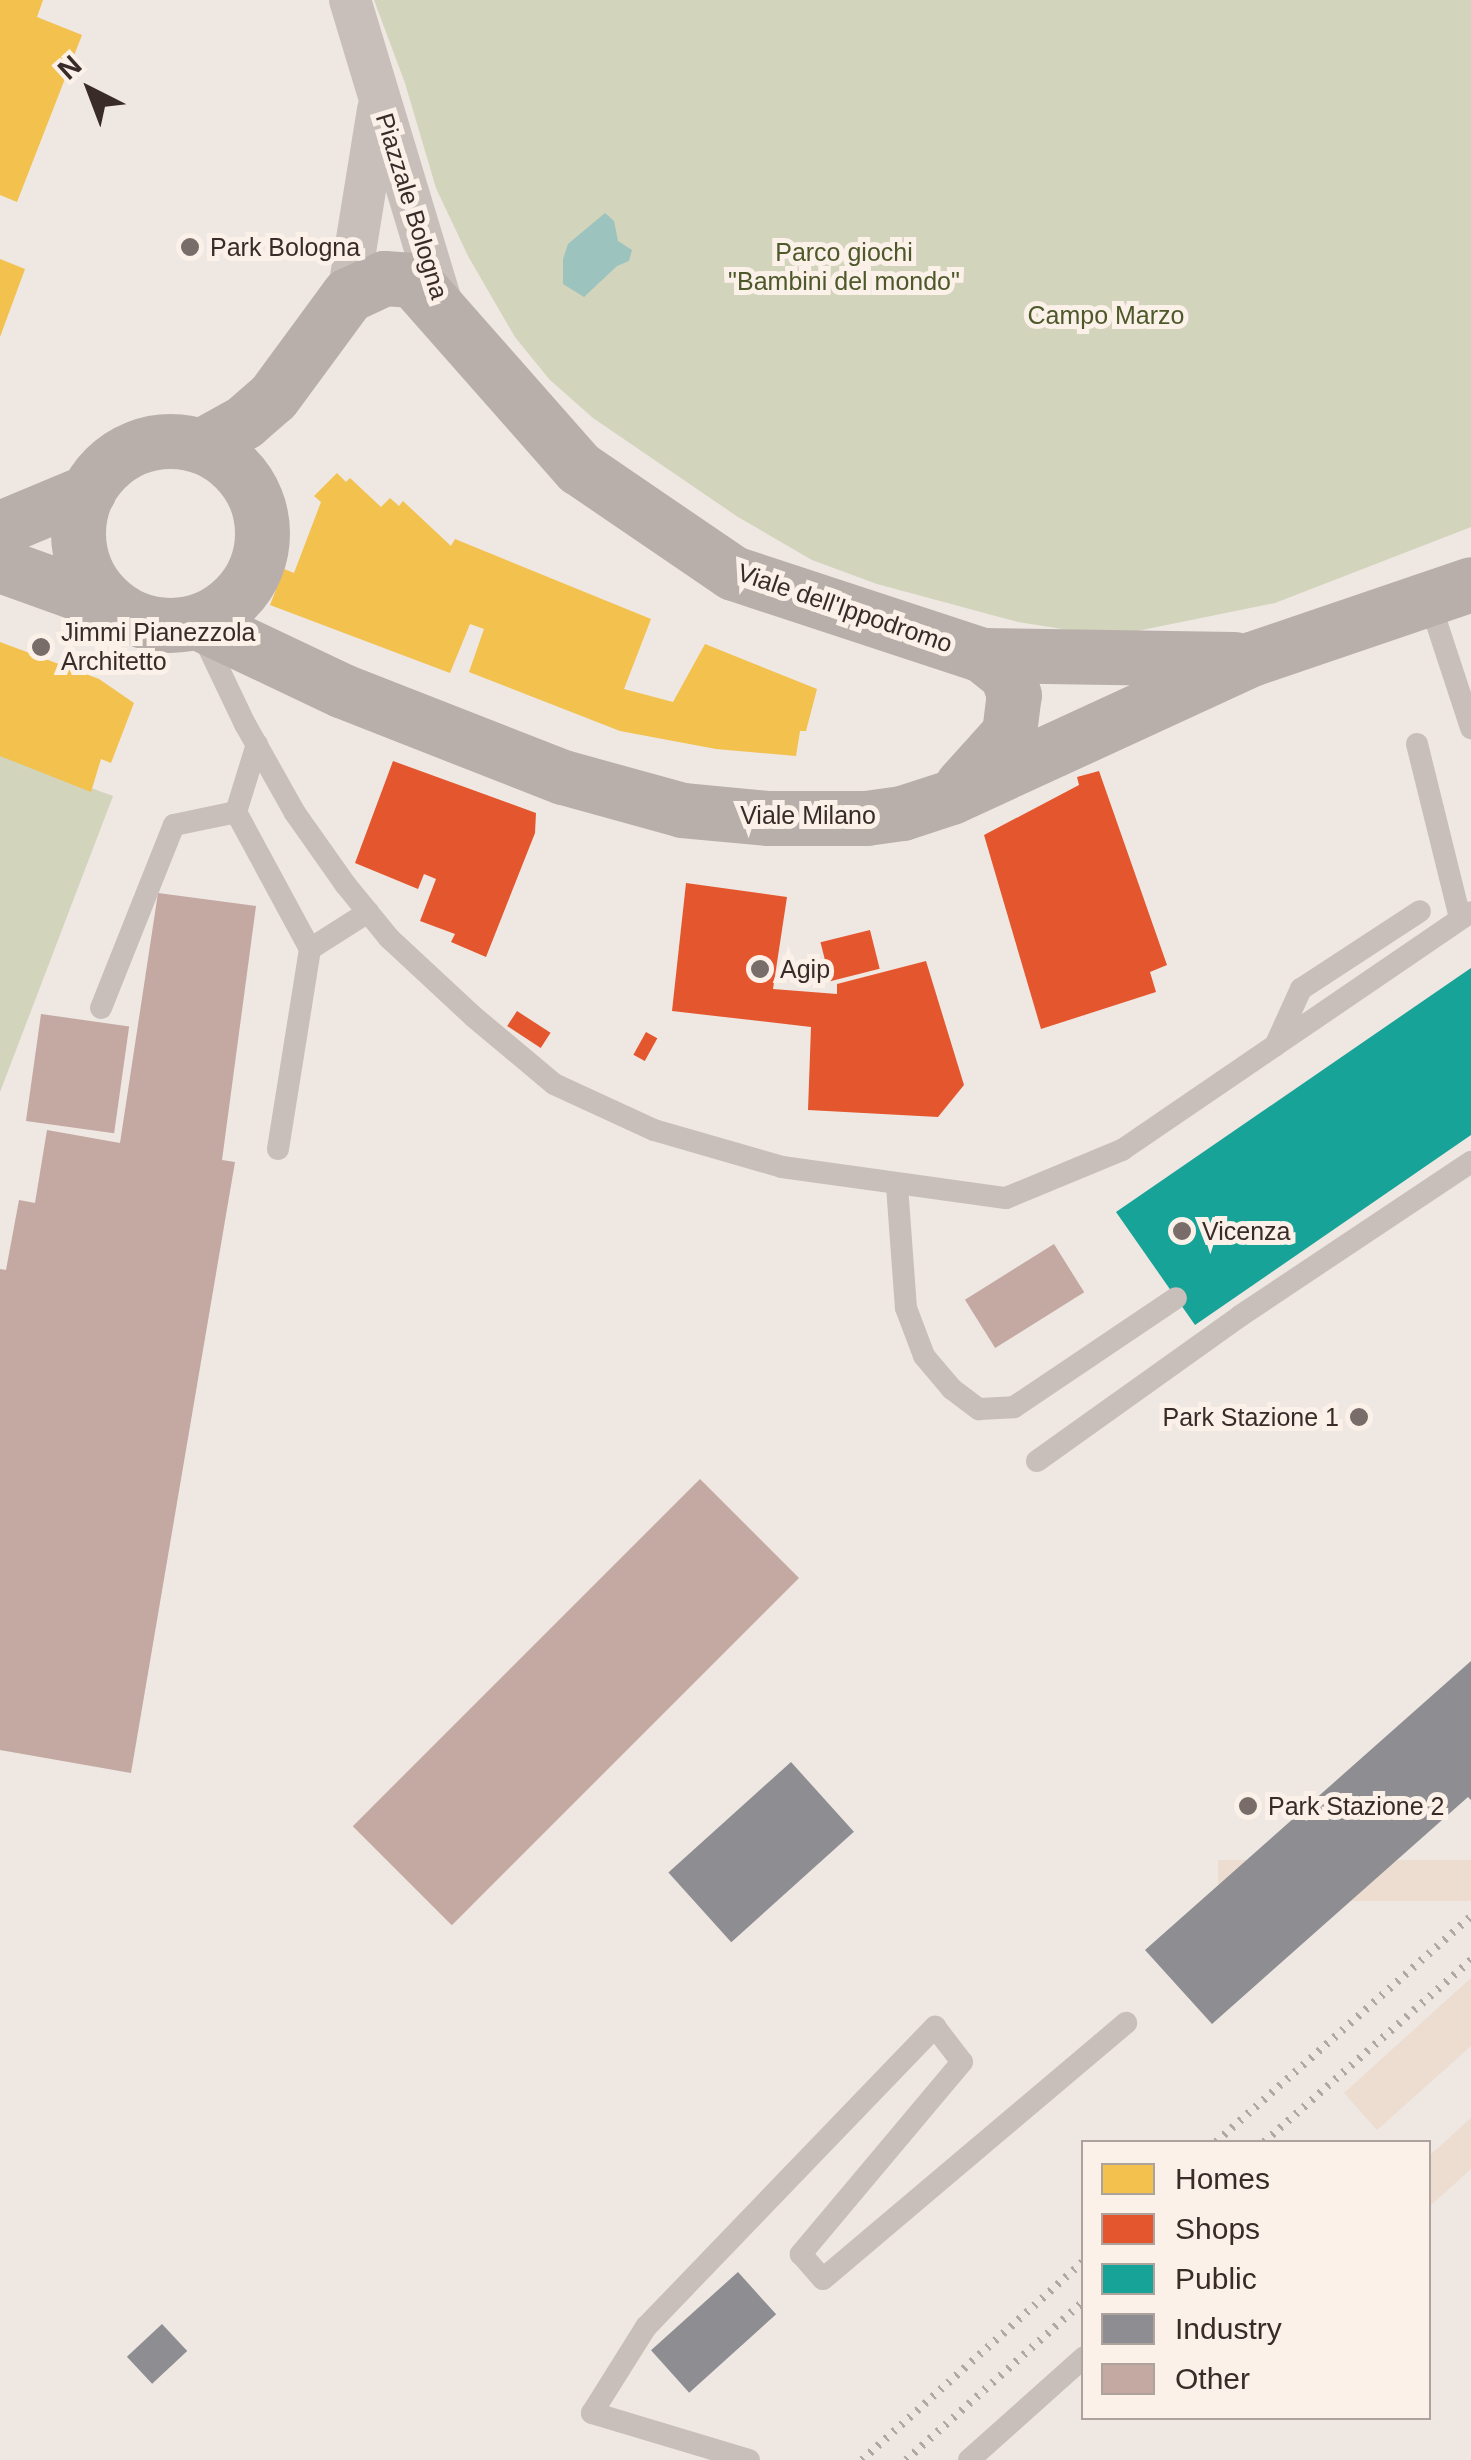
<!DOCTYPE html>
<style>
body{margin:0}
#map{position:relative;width:1471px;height:2460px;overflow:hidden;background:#eee7e2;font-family:Helvetica,sans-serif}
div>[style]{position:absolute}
.green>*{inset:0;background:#d2d4bb}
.plaza>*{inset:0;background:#edddd0;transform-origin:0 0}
.water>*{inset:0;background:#9cc3be}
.homes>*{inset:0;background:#f2c14e}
.shops>*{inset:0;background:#e4572e;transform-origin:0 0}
.public>*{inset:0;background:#17a398}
.industry>*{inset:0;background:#8d8d92;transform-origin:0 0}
.building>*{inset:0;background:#c4a8a2;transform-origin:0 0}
.service>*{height:22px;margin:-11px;padding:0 11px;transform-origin:11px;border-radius:11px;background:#c8bfba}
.minor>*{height:42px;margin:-21px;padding:0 21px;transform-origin:21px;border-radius:21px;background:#c8bfba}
.secondary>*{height:55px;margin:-27.5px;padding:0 27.5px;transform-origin:27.5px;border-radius:27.5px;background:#b8afab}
.secondary>.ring{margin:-27.5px;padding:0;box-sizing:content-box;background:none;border:55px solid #b8afab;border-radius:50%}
.rail>*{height:8px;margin-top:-4px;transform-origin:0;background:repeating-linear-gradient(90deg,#afa8a5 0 2.5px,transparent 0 10.5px)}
.dots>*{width:28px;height:28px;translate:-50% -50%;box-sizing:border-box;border:5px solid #fbf1e9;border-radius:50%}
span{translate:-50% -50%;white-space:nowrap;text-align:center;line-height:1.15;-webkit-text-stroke:10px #fbf1e9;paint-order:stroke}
.street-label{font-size:25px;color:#392b28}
.poi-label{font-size:25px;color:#392b28}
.left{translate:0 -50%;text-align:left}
.right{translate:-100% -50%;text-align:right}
.park-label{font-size:25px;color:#4d592a}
.legend{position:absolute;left:1081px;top:2140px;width:350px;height:280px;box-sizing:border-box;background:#fbf1e9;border:2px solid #ada29c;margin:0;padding:12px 18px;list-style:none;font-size:30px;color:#392b28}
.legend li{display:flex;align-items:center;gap:20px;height:50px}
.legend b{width:50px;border:2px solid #ada29c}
.north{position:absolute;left:40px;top:40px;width:100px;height:100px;-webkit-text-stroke:8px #fbf1e9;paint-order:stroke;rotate:318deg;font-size:28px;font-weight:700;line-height:40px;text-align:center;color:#392b28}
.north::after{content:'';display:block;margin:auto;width:35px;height:45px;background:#392b28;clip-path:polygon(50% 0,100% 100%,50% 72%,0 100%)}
</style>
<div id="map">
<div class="green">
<i style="clip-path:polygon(374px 0,1471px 0,1471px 527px,1275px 603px,1132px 632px,1075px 631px,1018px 622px,877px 584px,812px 560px,738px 517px,593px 418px,549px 379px,515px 337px,468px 256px,436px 188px,405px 83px)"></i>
<i style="clip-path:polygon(0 755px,113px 796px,0 1092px)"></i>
</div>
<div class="plaza">
<i style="left:1471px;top:1860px;width:41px;height:253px;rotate:90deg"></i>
<i style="clip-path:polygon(1471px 1978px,1471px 2046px,1377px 2130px,1344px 2093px)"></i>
<i style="clip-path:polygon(1471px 2118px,1471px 2169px,1429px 2207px,1429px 2156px)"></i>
</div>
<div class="water">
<i style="clip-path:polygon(605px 213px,614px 221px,618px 241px,632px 250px,629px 261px,617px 266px,584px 297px,563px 284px,563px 259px,568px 244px)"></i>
</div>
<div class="homes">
<i style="clip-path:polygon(0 0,43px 0,37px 17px,82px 35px,17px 202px,0 195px)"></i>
<i style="clip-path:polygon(0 259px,25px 269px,0 337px)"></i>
<i style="clip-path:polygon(337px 473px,346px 482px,350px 478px,381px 507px,390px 498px,399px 506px,403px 501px,451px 546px,455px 539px,651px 619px,624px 689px,673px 702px,705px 644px,817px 689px,806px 731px,800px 731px,796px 756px,716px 749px,620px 731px,469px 672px,484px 629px,470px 624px,450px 673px,270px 605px,284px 569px,294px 573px,321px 502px,314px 496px)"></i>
<i style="clip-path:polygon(0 642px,99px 679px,134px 703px,111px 763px,101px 759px,91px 792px,0 756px)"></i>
</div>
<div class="shops">
<i style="clip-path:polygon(393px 761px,536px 813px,535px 833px,486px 957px,451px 942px,455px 934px,420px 921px,436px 879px,424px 874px,418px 889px,355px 863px)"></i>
<i style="clip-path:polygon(1099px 771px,1167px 965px,1150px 972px,1156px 992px,1041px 1029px,984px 835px,1079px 785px,1077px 777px)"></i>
<i style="clip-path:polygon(686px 883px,787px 897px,773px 989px,837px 994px,837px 984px,926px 961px,964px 1085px,938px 1117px,808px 1110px,811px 1027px,672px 1011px)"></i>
<i style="left:870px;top:930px;width:40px;height:51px;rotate:76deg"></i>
<i style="left:517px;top:1011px;width:40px;height:18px;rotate:33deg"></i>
<i style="left:646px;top:1032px;width:13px;height:26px;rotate:29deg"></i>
</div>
<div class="public">
<i style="clip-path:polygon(1471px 968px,1471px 1135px,1195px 1325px,1116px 1212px)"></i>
</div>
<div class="industry">
<i style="clip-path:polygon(1471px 1661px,1471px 1800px,1468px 1797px,1212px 2024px,1145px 1950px)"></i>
<i style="left:791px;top:1762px;width:94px;height:165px;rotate:48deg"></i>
<i style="left:738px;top:2272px;width:57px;height:117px;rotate:48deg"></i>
<i style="left:162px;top:2324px;width:37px;height:48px;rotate:47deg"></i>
</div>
<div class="building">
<i style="clip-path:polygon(158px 893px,256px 906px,222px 1160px,235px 1162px,131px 1773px,0 1750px,0 1269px,6px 1270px,19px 1200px,35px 1203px,47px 1130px,120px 1143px)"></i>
<i style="left:41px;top:1014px;width:89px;height:108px;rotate:8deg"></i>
<i style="left:1054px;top:1244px;width:57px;height:105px;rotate:58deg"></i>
<i style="left:700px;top:1479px;width:140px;height:491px;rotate:45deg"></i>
</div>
<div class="service">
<i style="left:1429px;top:600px;width:135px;rotate:71.8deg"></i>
<i style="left:202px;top:634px;width:100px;rotate:64.5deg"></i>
<i style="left:245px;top:724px;width:102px;rotate:60.7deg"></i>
<i style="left:295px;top:813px;width:87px;rotate:54.8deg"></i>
<i style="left:345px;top:884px;width:70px;rotate:50.8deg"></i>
<i style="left:389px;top:938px;width:116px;rotate:42.9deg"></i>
<i style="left:474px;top:1017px;width:104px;rotate:39.9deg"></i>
<i style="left:554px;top:1084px;width:110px;rotate:24.7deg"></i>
<i style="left:654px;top:1130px;width:133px;rotate:16.1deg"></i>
<i style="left:782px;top:1167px;width:226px;rotate:7.9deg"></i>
<i style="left:1006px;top:1198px;width:126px;rotate:-22.5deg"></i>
<i style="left:1122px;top:1150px;width:422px;rotate:-34.3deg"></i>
<i style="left:1417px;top:744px;width:179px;rotate:76.1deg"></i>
<i style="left:236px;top:812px;width:156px;rotate:61.6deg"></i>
<i style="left:101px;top:1008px;width:197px;rotate:-68.3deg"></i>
<i style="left:174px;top:825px;width:63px;rotate:-11.8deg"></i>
<i style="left:236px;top:812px;width:71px;rotate:-72.8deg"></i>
<i style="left:1275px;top:1046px;width:63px;rotate:-65.5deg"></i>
<i style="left:1301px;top:989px;width:142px;rotate:-33.2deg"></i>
<i style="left:278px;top:1149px;width:203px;rotate:-80.9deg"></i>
<i style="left:310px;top:949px;width:69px;rotate:-32.5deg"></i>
<i style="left:897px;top:1186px;width:122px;rotate:85.8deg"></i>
<i style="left:906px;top:1308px;width:51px;rotate:69.4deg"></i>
<i style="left:924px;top:1356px;width:43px;rotate:49.7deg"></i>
<i style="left:952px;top:1389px;width:34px;rotate:37deg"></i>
<i style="left:979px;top:1409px;width:35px;rotate:-3deg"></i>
<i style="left:1014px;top:1407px;width:195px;rotate:-33.9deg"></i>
<i style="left:1037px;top:1461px;width:249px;rotate:-35.5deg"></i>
<i style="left:1240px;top:1316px;width:278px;rotate:-33.7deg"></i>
<i style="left:749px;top:2460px;width:164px;rotate:-163.3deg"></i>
<i style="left:592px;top:2413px;width:102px;rotate:-57.9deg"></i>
<i style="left:646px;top:2327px;width:417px;rotate:-46.1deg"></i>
<i style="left:935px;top:2027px;width:44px;rotate:52.4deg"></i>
<i style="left:962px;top:2062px;width:251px;rotate:130deg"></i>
<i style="left:801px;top:2254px;width:33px;rotate:49deg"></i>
<i style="left:823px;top:2279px;width:397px;rotate:-40.2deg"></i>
<i style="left:969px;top:2460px;width:154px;rotate:-41.8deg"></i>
</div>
<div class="minor">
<i style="left:350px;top:0;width:328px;rotate:73.2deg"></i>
<i style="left:348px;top:295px;width:188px;rotate:-80.8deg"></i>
</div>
<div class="secondary">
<i class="ring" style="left:78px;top:441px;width:129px;height:129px"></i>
<i style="left:204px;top:444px;width:46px;rotate:-28.8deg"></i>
<i style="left:244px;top:422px;width:38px;rotate:-41deg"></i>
<i style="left:273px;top:397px;width:127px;rotate:-53.7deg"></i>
<i style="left:348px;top:295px;width:40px;rotate:-25deg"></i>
<i style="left:384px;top:278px;width:29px;rotate:4deg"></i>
<i style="left:413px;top:280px;width:251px;rotate:48.6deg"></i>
<i style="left:579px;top:468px;width:186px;rotate:34.3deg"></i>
<i style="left:733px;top:573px;width:262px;rotate:18.2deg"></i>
<i style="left:982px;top:655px;width:252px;rotate:0.9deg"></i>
<i style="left:0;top:528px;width:96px;rotate:-22.6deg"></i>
<i style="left:0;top:565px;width:118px;rotate:19.8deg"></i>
<i style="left:197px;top:622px;width:161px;rotate:25.3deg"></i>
<i style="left:343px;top:691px;width:236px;rotate:21.4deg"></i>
<i style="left:563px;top:777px;width:123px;rotate:15.5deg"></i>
<i style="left:682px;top:810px;width:87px;rotate:5.3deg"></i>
<i style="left:769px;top:818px;width:97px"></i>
<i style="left:866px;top:818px;width:36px;rotate:-8deg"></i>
<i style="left:902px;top:813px;width:52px;rotate:-18.1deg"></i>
<i style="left:951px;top:797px;width:330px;rotate:-24.7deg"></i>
<i style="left:1251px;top:659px;width:232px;rotate:-18.8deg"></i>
<i style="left:962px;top:785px;width:70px;rotate:-47.9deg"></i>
<i style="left:1009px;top:733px;width:38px;rotate:-83deg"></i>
<i style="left:1014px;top:695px;width:21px;rotate:-109deg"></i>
<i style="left:1007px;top:675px;width:32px;rotate:-141deg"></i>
</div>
<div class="rail">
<i style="left:1216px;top:2142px;width:341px;rotate:-41.5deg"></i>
<i style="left:1264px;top:2142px;width:276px;rotate:-41.3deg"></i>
<i style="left:862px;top:2460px;width:298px;rotate:-41.9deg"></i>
<i style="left:906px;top:2460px;width:239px;rotate:-41.8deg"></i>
</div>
<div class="dots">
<i style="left:190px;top:247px;background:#786d69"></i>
<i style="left:41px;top:647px;background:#786d69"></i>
<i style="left:760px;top:969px;background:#786d69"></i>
<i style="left:1182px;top:1231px;background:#786d69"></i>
<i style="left:1359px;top:1417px;background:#786d69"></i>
<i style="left:1248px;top:1806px;background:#786d69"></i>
</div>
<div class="street-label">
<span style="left:412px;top:206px;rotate:73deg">Piazzale Bologna</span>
<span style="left:845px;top:608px;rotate:19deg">Viale dell'Ippodromo</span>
<span style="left:808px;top:815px">Viale Milano</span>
</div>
<div class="poi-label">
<span class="left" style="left:210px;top:247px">Park Bologna</span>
<span class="left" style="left:61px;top:647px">Jimmi Pianezzola<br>Architetto</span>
<span class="left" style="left:780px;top:969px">Agip</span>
<span class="left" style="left:1202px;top:1231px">Vicenza</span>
<span class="right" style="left:1339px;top:1417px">Park Stazione 1</span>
<span class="left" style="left:1268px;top:1806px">Park Stazione 2</span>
</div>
<div class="park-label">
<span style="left:844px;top:267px">Parco giochi<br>"Bambini del mondo"</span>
<span style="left:1106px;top:315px">Campo Marzo</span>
</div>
<ul class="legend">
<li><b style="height:28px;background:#f2c14e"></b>Homes</li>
<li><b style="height:28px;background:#e4572e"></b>Shops</li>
<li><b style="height:28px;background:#17a398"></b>Public</li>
<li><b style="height:28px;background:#8d8d92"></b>Industry</li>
<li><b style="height:28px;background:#c4a8a2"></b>Other</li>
</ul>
<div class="north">N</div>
</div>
